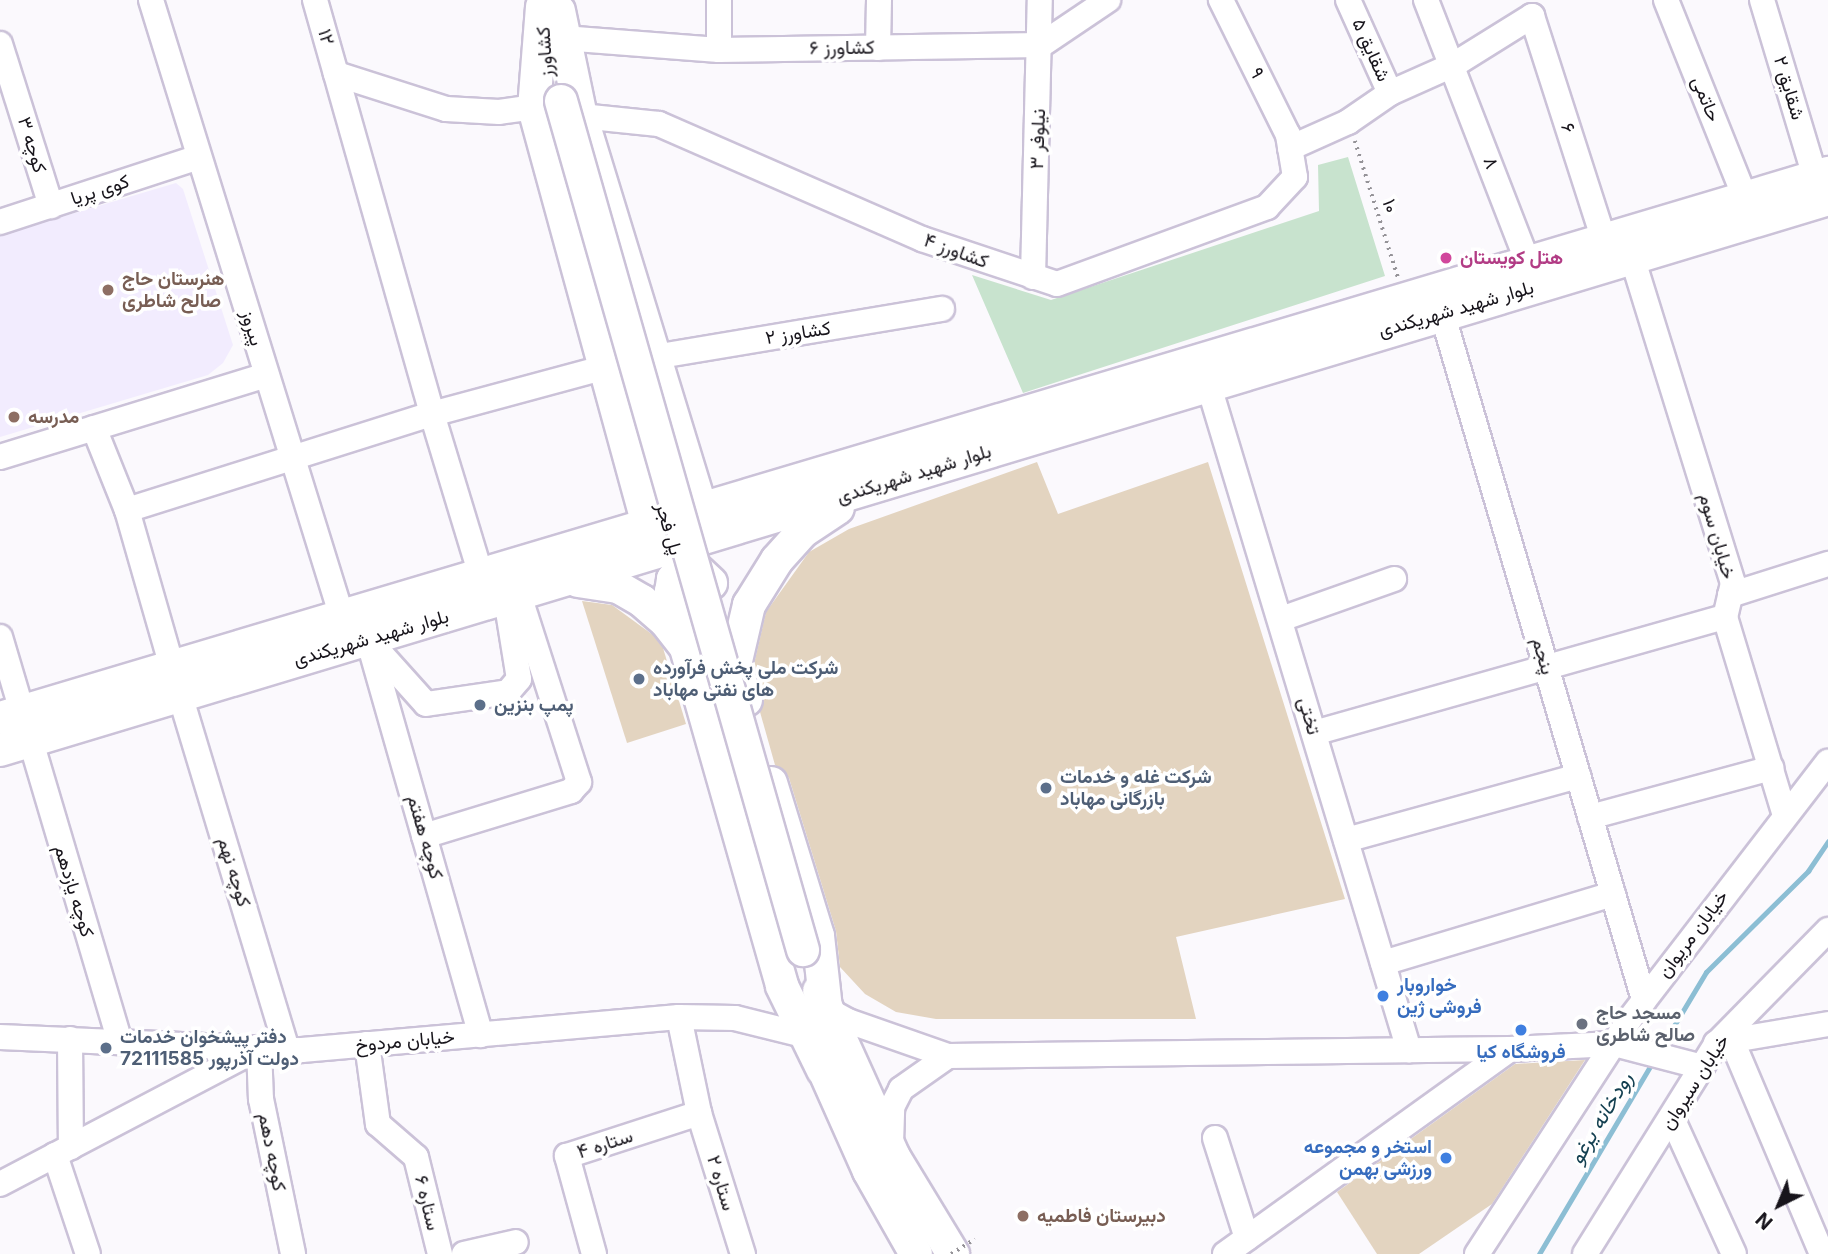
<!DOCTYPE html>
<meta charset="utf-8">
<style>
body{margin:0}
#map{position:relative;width:1828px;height:1254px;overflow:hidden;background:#fbf9fd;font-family:Inter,Vazirmatn,sans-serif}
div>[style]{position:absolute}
.education>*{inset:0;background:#f2ecfe}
.green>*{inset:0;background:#c8e3ce}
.stream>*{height:5px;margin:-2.5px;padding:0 2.5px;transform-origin:2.5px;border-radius:2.5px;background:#8cbed4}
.building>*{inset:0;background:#e3d4c0}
.path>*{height:3.5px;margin-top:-1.75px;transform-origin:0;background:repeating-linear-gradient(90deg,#959398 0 2px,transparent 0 7px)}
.roads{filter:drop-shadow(2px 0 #cbc2d8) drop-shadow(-2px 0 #cbc2d8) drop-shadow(0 2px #cbc2d8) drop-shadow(0 -2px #cbc2d8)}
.minor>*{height:24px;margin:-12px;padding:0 12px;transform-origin:12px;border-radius:12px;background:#fff}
.major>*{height:32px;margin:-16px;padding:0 16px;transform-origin:16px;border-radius:16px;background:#fff}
.path-bridge>*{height:3.5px;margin-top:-1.75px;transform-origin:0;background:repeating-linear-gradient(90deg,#959398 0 2px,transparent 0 7px)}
.bridges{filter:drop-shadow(2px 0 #cbc2d8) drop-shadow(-2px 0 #cbc2d8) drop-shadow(0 2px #cbc2d8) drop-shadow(0 -2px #cbc2d8)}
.major-bridge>*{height:32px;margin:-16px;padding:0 16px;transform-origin:16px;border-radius:16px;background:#fff}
.dots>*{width:19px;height:19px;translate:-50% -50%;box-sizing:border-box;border:4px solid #fff;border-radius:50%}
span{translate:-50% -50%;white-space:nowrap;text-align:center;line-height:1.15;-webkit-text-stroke:7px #fff;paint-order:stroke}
.street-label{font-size:19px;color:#17141b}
.hotel-label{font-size:19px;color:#b23c85;font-weight:700}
.left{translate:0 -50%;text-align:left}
.education-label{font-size:19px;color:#785e54;font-weight:700}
.service-label{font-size:19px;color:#4e5e75;font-weight:700}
.shop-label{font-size:19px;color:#366cbe;font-weight:700}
.right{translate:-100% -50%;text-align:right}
.worship-label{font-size:19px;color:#5b616d;font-weight:700}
.water-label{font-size:21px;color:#144051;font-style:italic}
.north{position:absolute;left:1744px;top:1170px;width:70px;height:70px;-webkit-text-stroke:5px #fff;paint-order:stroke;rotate:223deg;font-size:19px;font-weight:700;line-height:28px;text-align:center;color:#17141b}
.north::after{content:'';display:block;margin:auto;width:24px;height:32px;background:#17141b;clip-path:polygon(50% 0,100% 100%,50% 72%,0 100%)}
</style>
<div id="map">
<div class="education">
<i style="clip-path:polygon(176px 183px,183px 189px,233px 345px,223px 363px,208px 375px,0 437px,0 235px)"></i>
</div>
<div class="green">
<i style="clip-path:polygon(1348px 157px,1385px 276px,1023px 393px,972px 275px,1051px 300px,1319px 211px,1318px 165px)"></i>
</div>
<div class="stream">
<i style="left:1660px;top:1049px;width:90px;rotate:-59.1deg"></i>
<i style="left:1706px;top:972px;width:144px;rotate:-44.7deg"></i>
<i style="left:1808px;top:871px;width:36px;rotate:-56deg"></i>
<i style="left:1539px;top:1254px;width:224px;rotate:-59.4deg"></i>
</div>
<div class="building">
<i style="clip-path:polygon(1037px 462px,1058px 514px,1208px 462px,1345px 899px,1176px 937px,1196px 1019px,936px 1019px,896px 1012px,865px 994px,840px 967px,836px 931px,789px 778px,775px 765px,760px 712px,764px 695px,754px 664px,766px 612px,809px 552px,849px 529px)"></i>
<i style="clip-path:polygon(582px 601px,612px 605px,653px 635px,663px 648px,686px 724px,627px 743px)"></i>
<i style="clip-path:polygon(1585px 1060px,1492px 1204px,1419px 1254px,1377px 1254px,1337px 1192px,1515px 1064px)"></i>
</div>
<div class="path">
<i style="left:1355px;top:141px;width:143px;rotate:72.5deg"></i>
</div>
<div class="roads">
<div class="minor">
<i style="left:151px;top:0;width:646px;rotate:72.8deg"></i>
<i style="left:315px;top:0;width:77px;rotate:74.2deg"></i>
<i style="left:1426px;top:0;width:282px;rotate:68.8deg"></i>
<i style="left:1666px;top:0;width:213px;rotate:68.2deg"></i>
<i style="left:1762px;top:0;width:185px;rotate:73.3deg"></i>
<i style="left:1532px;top:16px;width:235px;rotate:72.2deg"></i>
<i style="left:563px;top:38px;width:156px;rotate:4.4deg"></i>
<i style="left:719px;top:50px;width:322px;rotate:-0.9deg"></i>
<i style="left:1041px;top:45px;width:81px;rotate:-33.9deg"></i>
<i style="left:0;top:44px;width:170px;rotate:72.5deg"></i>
<i style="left:878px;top:48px;width:48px;rotate:-88.8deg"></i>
<i style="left:719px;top:50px;width:50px;rotate:-90deg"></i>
<i style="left:1390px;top:93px;width:71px;rotate:-24deg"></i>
<i style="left:1455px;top:64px;width:91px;rotate:-31.9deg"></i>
<i style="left:549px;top:105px;width:50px;rotate:172deg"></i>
<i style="left:499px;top:112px;width:53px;rotate:-176.8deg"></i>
<i style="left:446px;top:109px;width:115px;rotate:-162.3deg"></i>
<i style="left:336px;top:74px;width:353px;rotate:74.2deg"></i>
<i style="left:432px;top:414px;width:176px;rotate:-15.1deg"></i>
<i style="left:581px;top:116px;width:78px;rotate:5.9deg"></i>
<i style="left:659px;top:124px;width:287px;rotate:23.6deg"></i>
<i style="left:922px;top:239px;width:142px;rotate:18.4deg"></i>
<i style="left:1057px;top:284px;width:224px;rotate:-20.1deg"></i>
<i style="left:1267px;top:207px;width:41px;rotate:-47deg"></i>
<i style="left:1295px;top:177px;width:43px;rotate:-99.5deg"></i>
<i style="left:1288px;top:135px;width:151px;rotate:-116.4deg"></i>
<i style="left:1290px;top:148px;width:64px;rotate:-24.1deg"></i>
<i style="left:1348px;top:122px;width:51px;rotate:-34.6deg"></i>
<i style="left:1390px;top:93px;width:102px;rotate:-114.3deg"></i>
<i style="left:0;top:222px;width:209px;rotate:-18.1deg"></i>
<i style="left:1632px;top:257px;width:341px;rotate:72.8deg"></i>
<i style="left:1733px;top:583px;width:35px;rotate:103deg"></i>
<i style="left:1725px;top:617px;width:208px;rotate:73.2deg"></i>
<i style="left:1033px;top:277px;width:277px;rotate:-88.6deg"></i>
<i style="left:1442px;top:313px;width:716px;rotate:73.61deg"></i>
<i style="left:654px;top:357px;width:292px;rotate:-9.5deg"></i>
<i style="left:1208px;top:383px;width:697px;rotate:73.23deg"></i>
<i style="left:94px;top:428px;width:88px;rotate:68.1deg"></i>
<i style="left:0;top:457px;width:278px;rotate:-17.1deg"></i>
<i style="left:1730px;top:595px;width:103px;rotate:-17.6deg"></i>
<i style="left:1281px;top:619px;width:120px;rotate:-19.5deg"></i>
<i style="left:0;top:637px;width:420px;rotate:73.5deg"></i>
<i style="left:368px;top:639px;width:412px;rotate:74.1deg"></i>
<i style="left:373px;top:645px;width:79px;rotate:48.1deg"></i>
<i style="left:426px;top:704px;width:83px;rotate:-8.3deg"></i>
<i style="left:508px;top:692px;width:17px;rotate:-50deg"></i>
<i style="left:519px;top:679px;width:81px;rotate:-99.2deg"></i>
<i style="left:172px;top:667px;width:163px;rotate:-106deg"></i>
<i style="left:127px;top:510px;width:320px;rotate:-17.5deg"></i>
<i style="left:432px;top:414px;width:168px;rotate:73.1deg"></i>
<i style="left:180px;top:695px;width:370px;rotate:73.2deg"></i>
<i style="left:1314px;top:733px;width:427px;rotate:-15.8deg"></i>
<i style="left:1590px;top:817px;width:188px;rotate:-15.1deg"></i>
<i style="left:424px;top:836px;width:154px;rotate:-17deg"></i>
<i style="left:571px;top:791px;width:12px;rotate:-48deg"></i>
<i style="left:579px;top:782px;width:196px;rotate:-107.8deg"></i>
<i style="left:1346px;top:840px;width:241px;rotate:-15.4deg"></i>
<i style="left:1383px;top:963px;width:240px;rotate:-16.7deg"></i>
<i style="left:826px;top:1009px;width:25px;rotate:29deg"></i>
<i style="left:848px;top:1021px;width:106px;rotate:19.3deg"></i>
<i style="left:948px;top:1056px;width:562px;rotate:-0.71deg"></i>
<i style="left:1510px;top:1049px;width:104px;rotate:-2.8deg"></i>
<i style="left:1614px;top:1044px;width:91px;rotate:14.6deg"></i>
<i style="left:679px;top:1017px;width:98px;rotate:78.2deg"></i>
<i style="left:699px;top:1113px;width:148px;rotate:72.7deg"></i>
<i style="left:0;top:1037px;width:302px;rotate:2.5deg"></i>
<i style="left:302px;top:1050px;width:378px;rotate:-5deg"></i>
<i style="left:679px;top:1017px;width:56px;rotate:1deg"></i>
<i style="left:735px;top:1018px;width:74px;rotate:14deg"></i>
<i style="left:70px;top:1039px;width:108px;rotate:89.5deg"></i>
<i style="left:1732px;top:1041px;width:231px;rotate:67.1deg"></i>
<i style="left:1716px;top:1043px;width:114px;rotate:-9.6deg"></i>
<i style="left:367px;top:1044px;width:81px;rotate:82.2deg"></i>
<i style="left:378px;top:1124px;width:50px;rotate:41deg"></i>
<i style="left:416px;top:1157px;width:100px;rotate:76.1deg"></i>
<i style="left:1672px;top:1118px;width:149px;rotate:65.5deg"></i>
<i style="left:1215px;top:1138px;width:105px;rotate:72.3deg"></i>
<i style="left:891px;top:1143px;width:36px;rotate:-88deg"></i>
<i style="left:892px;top:1107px;width:20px;rotate:-63deg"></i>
<i style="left:901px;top:1089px;width:57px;rotate:-35.1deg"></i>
<i style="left:55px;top:1155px;width:104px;rotate:71.6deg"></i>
<i style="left:0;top:1184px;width:293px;rotate:-27.7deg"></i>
<i style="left:259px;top:1048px;width:51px;rotate:87.8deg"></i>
<i style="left:261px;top:1099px;width:158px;rotate:78.3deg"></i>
<i style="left:464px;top:1254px;width:53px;rotate:-13deg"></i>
<i style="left:594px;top:1254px;width:102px;rotate:-105.4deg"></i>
<i style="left:567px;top:1156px;width:139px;rotate:-18deg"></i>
<i style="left:1225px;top:1254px;width:351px;rotate:-35.7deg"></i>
<i style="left:1477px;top:1254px;width:279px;rotate:-57deg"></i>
<i style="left:1629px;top:1020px;width:326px;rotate:-52.4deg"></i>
<i style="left:1585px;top:1254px;width:248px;rotate:-58deg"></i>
<i style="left:1716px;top:1044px;width:160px;rotate:-45.5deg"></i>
</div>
<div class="major">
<i style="left:542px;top:7px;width:101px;rotate:94.5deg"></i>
<i style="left:534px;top:108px;width:432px;rotate:74.7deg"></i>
<i style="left:559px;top:11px;width:107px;rotate:78.2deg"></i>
<i style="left:581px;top:116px;width:411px;rotate:73deg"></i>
<i style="left:578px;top:581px;width:40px;rotate:8.5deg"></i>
<i style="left:618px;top:587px;width:28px;rotate:30deg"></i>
<i style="left:642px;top:601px;width:32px;rotate:41deg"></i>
<i style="left:666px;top:622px;width:33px;rotate:52deg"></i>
<i style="left:686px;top:648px;width:351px;rotate:74.1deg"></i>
<i style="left:782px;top:986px;width:93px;rotate:64deg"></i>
<i style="left:684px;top:640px;width:50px;rotate:-105.2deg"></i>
<i style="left:671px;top:592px;width:13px;rotate:-81deg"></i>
<i style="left:673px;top:579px;width:13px;rotate:-45deg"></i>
<i style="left:682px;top:570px;width:13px;rotate:-9deg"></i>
<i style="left:695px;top:568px;width:22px;rotate:43deg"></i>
<i style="left:746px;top:700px;width:37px;rotate:-107deg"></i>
<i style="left:735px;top:665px;width:62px;rotate:-76.9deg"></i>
<i style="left:749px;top:605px;width:53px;rotate:-58.1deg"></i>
<i style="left:777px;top:560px;width:38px;rotate:-48deg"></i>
<i style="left:802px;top:532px;width:43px;rotate:-33.7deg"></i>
<i style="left:0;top:718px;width:1908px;rotate:-16.6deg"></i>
<i style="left:0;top:750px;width:1909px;rotate:-16.77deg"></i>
<i style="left:771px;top:783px;width:160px;rotate:72.9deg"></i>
<i style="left:818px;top:936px;width:73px;rotate:83.7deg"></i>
<i style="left:819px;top:991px;width:182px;rotate:65.7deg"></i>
<i style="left:894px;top:1157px;width:114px;rotate:58.7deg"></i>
<i style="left:816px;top:1052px;width:130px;rotate:66deg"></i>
<i style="left:869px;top:1171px;width:95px;rotate:60.5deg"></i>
</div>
</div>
<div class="path-bridge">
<i style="left:951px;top:1254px;width:28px;rotate:-32deg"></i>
</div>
<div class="bridges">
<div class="major-bridge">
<i style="left:561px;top:101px;width:883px;rotate:74.09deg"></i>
</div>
</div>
<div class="dots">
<i style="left:1446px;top:258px;background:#d1479c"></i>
<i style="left:108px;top:290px;background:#8d6e63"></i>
<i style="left:14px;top:417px;background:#8d6e63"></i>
<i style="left:639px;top:679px;background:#5c6f8a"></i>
<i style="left:480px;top:705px;background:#5c6f8a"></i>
<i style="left:1046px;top:788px;background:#5c6f8a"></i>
<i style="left:1383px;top:996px;background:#3f7fe0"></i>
<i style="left:1582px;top:1024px;background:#6b7280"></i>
<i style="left:1521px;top:1030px;background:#3f7fe0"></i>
<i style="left:106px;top:1048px;background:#5c6f8a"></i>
<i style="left:1446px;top:1158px;background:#3f7fe0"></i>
<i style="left:1023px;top:1216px;background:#8d6e63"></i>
</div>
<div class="street-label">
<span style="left:326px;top:37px;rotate:74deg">۱۲</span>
<span style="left:842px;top:48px;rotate:-1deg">کشاورز ۶</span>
<span style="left:1371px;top:50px;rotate:66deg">شقایق ۵</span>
<span style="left:545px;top:52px;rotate:-94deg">کشاورز</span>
<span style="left:1257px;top:73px;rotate:64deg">۹</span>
<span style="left:1789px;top:88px;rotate:73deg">شقایق ۲</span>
<span style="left:1706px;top:99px;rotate:68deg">حاتمی</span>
<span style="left:1568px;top:128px;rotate:72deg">۶</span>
<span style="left:1038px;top:139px;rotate:-88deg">نیلوفر ۳</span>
<span style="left:32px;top:145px;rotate:73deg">کوچه ۳</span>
<span style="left:1491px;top:163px;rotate:70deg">۸</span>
<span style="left:100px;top:190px;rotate:-18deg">کوی پریا</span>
<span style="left:1390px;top:206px;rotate:72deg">۱۰</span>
<span style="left:956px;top:251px;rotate:20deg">کشاورز ۴</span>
<span style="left:1456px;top:309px;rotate:-16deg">بلوار شهید شهریکندی</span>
<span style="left:252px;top:328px;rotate:73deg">پیروز</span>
<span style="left:798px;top:333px;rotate:-9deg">کشاورز ۲</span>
<span style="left:914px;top:474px;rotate:-17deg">بلوار شهید شهریکندی</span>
<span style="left:669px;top:529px;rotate:74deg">پل فجر</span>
<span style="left:1717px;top:536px;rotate:74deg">خیابان سوم</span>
<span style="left:371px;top:638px;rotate:-16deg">بلوار شهید شهریکندی</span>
<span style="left:1543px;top:656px;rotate:74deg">پنجم</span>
<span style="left:1309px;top:716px;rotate:74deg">تختی</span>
<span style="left:425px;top:837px;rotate:74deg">کوچه هفتم</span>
<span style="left:234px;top:872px;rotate:73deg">کوچه نهم</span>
<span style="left:74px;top:891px;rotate:73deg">کوچه یازدهم</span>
<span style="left:1693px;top:934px;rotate:-53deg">خیابان مریوان</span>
<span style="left:405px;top:1041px;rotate:-5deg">خیابان مردوخ</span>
<span style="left:1695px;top:1082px;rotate:-57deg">خیابان سیروان</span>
<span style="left:605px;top:1144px;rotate:-18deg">ستاره ۴</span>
<span style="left:272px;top:1152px;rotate:79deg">کوچه دهم</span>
<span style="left:721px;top:1183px;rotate:73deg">ستاره ۲</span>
<span style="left:427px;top:1203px;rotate:76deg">ستاره ۶</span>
</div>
<div class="hotel-label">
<span class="left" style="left:1460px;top:258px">هتل کویستان</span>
</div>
<div class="education-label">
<span class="left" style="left:122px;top:290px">هنرستان حاج<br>صالح شاطری</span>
<span class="left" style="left:28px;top:417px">مدرسه</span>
<span class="left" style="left:1037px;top:1216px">دبیرستان فاطمیه</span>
</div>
<div class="service-label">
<span class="left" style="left:653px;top:679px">شرکت ملی پخش فرآورده<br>های نفتی مهاباد</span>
<span class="left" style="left:494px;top:705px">پمپ بنزین</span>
<span class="left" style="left:1060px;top:788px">شرکت غله و خدمات<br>بازرگانی مهاباد</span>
<span class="left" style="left:120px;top:1048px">دفتر پیشخوان خدمات<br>دولت آذرپور 72111585</span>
</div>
<div class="shop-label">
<span class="left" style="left:1397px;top:996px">خواروبار<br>فروشی ژین</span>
<span style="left:1521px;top:1052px">فروشگاه کیا</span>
<span class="right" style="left:1432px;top:1158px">استخر و مجموعه<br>ورزشی بهمن</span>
</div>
<div class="worship-label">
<span class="left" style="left:1596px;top:1024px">مسجد حاج<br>صالح شاطری</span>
</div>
<div class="water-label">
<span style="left:1601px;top:1118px;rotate:-59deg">رودخانه یرغو</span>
</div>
<div class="north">N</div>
</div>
